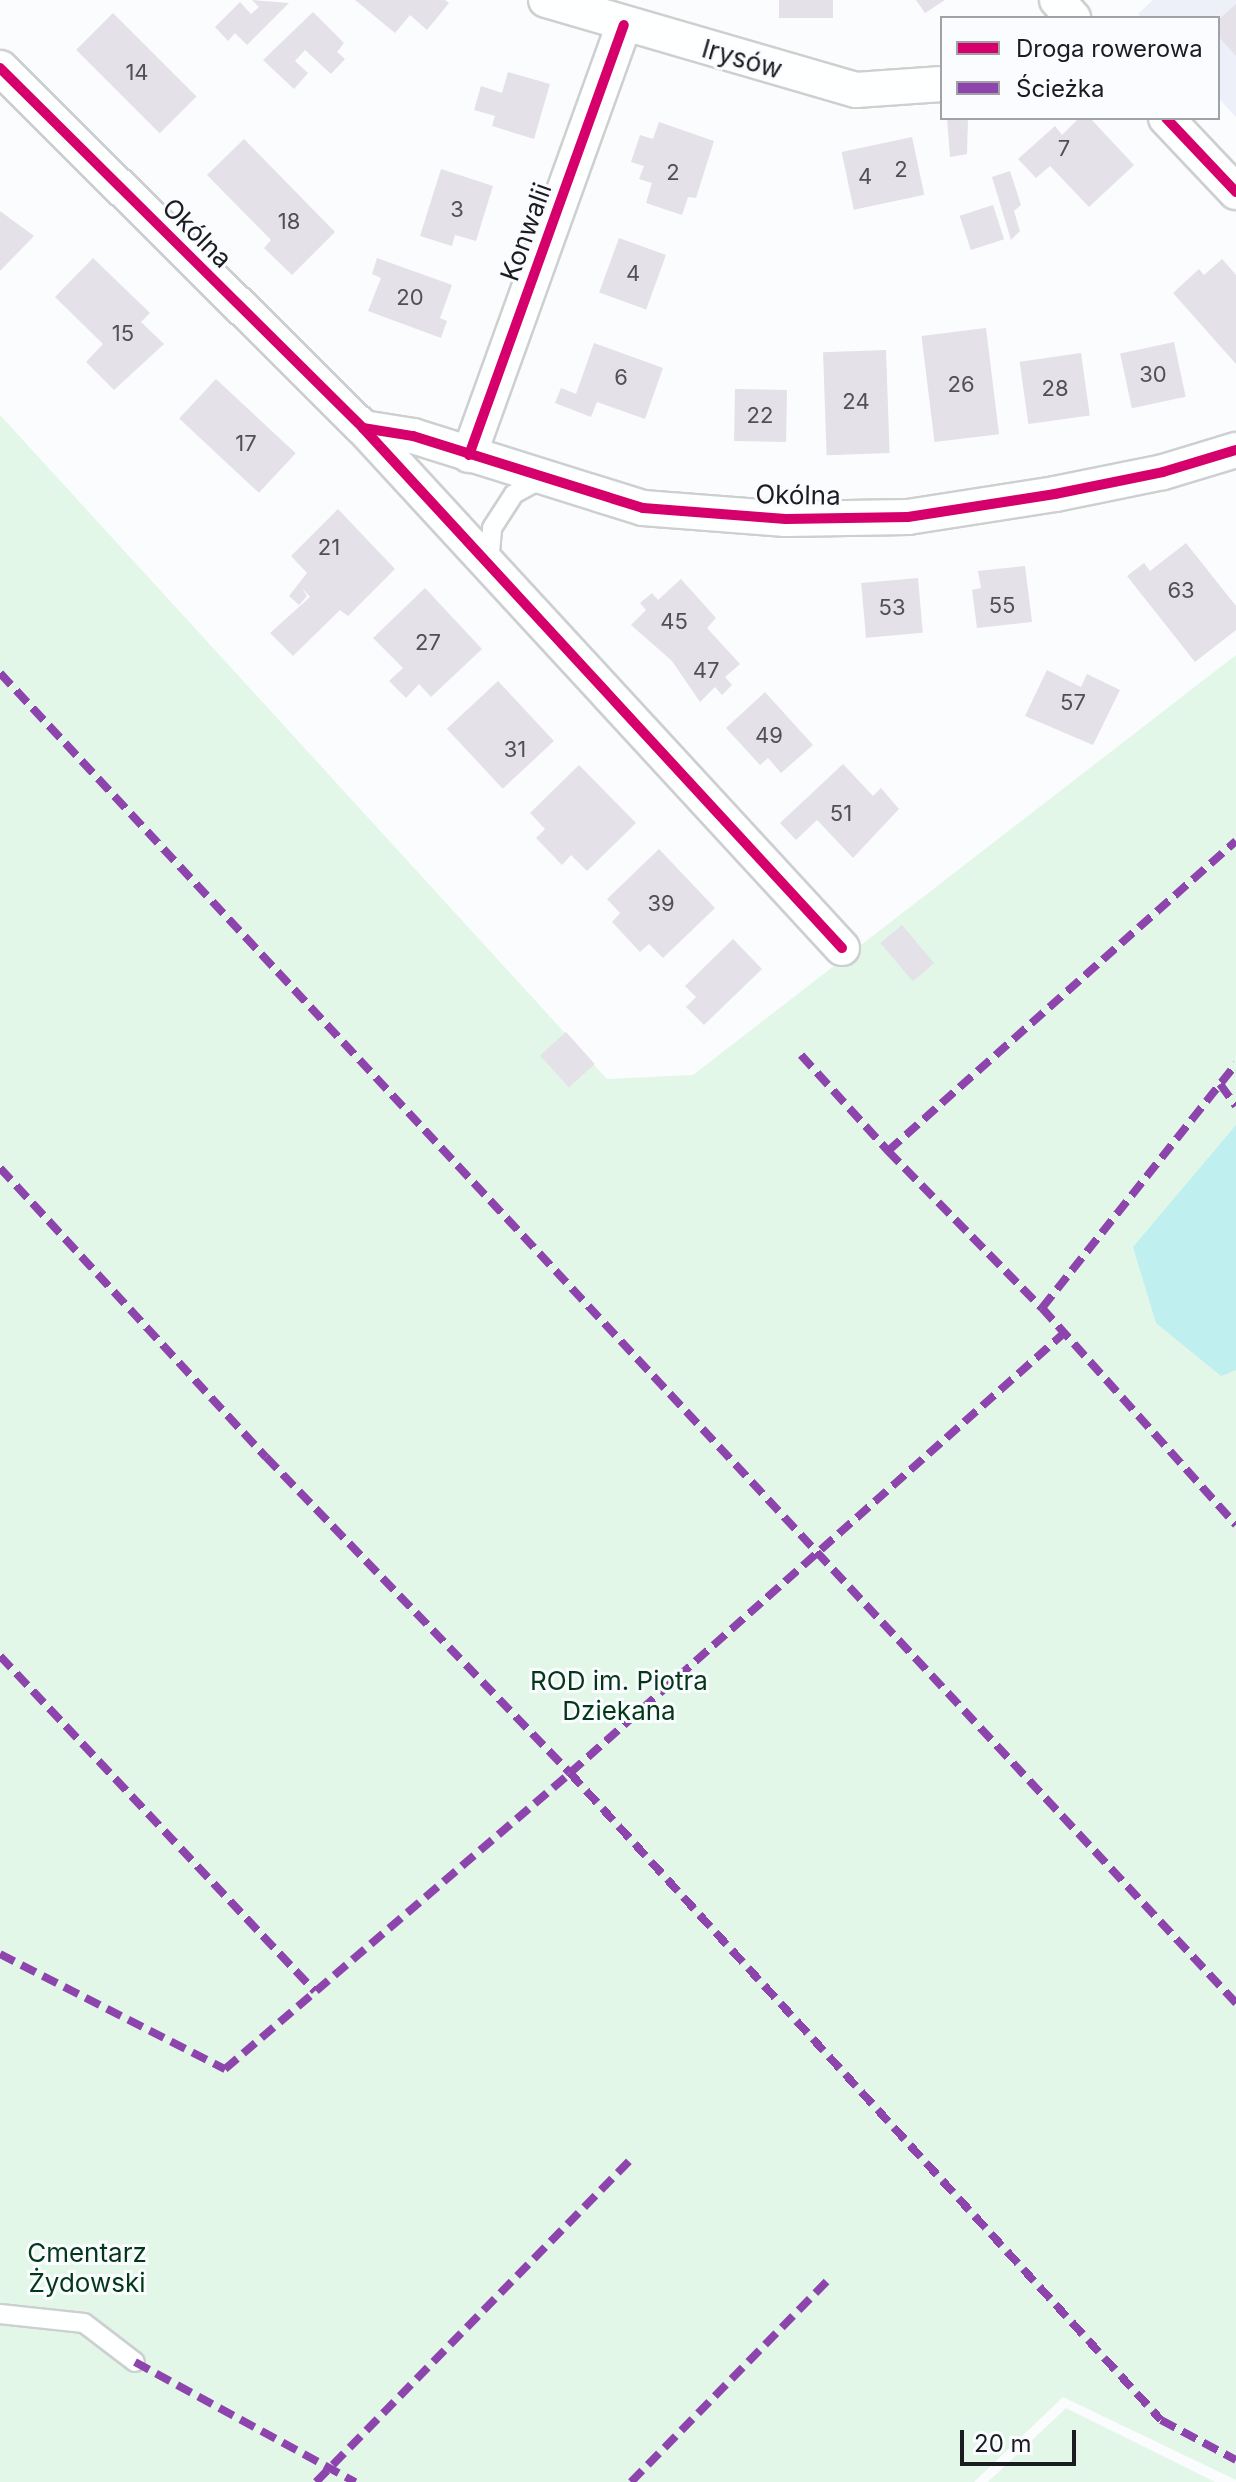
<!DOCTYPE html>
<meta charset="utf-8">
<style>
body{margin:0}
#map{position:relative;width:1236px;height:2482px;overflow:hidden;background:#fbfcfe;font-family:Inter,sans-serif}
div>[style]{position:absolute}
.built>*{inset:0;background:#edf0f9}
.green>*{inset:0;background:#e2f7e8}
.water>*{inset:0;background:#c0efef}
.building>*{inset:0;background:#e4e1e9;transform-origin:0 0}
.roads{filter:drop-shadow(2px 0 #cecfd1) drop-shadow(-2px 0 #cecfd1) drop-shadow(0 2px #cecfd1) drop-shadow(0 -2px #cecfd1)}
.service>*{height:18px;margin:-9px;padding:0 9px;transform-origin:9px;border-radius:9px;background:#feffff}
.minor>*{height:34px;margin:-17px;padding:0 17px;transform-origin:17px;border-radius:17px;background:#feffff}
.quiet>*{height:8px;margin-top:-4px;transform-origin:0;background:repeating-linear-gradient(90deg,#8e44ad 0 16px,transparent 0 24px)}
.cycleway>*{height:10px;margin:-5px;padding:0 5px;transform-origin:5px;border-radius:5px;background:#d6006c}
span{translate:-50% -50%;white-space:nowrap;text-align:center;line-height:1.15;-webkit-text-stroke:6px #fafcff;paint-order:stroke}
.number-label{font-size:22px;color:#505055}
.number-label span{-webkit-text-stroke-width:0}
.street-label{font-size:26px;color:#1b1c1f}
.park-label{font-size:26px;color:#023818}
.legend{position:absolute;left:940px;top:16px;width:280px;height:104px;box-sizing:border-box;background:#fafcff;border:2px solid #a1a2a5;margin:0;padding:10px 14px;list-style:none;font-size:24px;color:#1b1c1f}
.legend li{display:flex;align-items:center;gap:16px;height:40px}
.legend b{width:40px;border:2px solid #a1a2a5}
.scale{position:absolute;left:960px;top:2430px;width:116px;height:36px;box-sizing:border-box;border:4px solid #1b1c1f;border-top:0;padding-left:10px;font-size:24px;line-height:28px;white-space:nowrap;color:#1b1c1f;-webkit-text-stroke:6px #fafcff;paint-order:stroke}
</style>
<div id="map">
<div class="built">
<i style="clip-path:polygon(1153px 0,1236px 0,1236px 117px,1218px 98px,1218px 18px,1142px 18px,1138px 14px)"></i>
</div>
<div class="green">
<i style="clip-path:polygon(0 415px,607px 1079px,693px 1075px,1236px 655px,1236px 2480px,1063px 2397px,974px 2482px,0 2482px)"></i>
<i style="clip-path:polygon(1066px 2408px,1215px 2482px,988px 2482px)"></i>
</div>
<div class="water">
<i style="clip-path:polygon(1236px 1125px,1236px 1370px,1221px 1376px,1156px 1323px,1133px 1247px)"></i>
</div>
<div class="building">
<i style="clip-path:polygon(252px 0,289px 3px,247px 45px,235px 33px,228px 41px,215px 27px,240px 2px,251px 14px,259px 7px)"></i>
<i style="clip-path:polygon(355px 0,445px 0,449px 3px,427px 30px,410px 15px,395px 33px)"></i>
<i style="left:779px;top:0;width:54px;height:18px"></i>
<i style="clip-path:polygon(916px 0,945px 0,925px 13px)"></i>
<i style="clip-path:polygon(1236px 4px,1236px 56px,1218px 36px,1218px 20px)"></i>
<i style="clip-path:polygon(313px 12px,344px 43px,337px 52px,345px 59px,331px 74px,305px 50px,295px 61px,308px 73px,294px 89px,263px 60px)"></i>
<i style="left:113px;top:13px;width:118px;height:52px;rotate:45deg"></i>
<i style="clip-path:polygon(508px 72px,550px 84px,534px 139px,492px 126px,495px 116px,474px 110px,481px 86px,502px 93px)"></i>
<i style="clip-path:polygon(947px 118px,968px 118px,967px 154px,950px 157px)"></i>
<i style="clip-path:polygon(1079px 118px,1090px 118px,1134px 165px,1089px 207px,1050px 166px,1036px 178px,1018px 159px,1055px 126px,1062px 135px)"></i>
<i style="clip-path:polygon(659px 122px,714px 141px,696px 198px,688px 197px,682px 215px,646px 203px,652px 183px,639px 179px,644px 166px,631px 162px,640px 135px,653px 139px)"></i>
<i style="left:912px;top:137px;width:59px;height:72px;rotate:78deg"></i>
<i style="clip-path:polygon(244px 139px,335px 232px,292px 275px,264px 248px,271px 240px,207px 175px)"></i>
<i style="clip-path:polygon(441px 169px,493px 186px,476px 241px,455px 235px,452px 246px,420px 236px)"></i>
<i style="clip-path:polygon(1010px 171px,1021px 205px,1014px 211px,1020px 231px,1011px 240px,992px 177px)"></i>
<i style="left:993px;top:205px;width:36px;height:35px;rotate:72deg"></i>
<i style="clip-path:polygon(0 211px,34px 236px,0 271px)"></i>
<i style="left:619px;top:238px;width:50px;height:58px;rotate:20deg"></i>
<i style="clip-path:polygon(93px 258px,150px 313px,141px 322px,164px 344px,114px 390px,86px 362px,103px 344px,55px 297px)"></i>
<i style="clip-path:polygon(377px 258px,452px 285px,440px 318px,447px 321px,441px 338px,368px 311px,381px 278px,372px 274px)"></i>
<i style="clip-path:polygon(1222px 259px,1236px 275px,1236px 364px,1173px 293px,1199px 269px,1204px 275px)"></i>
<i style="left:986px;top:328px;width:107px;height:65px;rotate:83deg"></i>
<i style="left:1174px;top:342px;width:56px;height:55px;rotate:78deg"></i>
<i style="clip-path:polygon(594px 343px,663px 368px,645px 419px,597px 402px,591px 417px,555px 403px,561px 388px,576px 394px)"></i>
<i style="left:886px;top:350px;width:103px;height:63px;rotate:88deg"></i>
<i style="left:1081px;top:353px;width:63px;height:62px;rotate:82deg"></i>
<i style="left:216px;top:379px;width:109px;height:54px;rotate:43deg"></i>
<i style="left:735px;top:389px;width:52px;height:52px;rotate:1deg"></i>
<i style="clip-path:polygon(338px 509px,395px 569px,348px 616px,340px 610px,293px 656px,270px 633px,310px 597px,302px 588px,307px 596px,299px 605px,289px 596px,307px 573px,291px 556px)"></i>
<i style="clip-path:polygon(1186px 543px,1236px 606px,1236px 630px,1195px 662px,1127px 576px,1144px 563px,1150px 571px)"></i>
<i style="clip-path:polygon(1025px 566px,1032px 622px,977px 628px,972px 590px,981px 588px,978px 571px)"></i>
<i style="left:918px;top:578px;width:55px;height:57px;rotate:85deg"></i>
<i style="clip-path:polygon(681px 579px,716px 618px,707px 628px,740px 664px,725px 677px,732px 685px,722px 695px,715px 687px,700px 702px,672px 661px,631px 625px,646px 610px,640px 603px,652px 593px,658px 600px)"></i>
<i style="clip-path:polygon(425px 588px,482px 649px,431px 697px,419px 684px,406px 698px,389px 681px,403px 668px,373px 638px)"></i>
<i style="clip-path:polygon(1047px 670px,1081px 687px,1087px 674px,1120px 690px,1093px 745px,1025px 716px)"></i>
<i style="left:498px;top:681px;width:82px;height:70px;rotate:47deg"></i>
<i style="clip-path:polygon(765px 692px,813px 745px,781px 773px,768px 758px,760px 765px,726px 728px)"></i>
<i style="clip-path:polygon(843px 764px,873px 796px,881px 788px,899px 809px,853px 858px,817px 820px,796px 840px,780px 823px)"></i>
<i style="clip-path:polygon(579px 765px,636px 823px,587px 871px,571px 855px,562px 865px,536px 838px,545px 829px,530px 813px)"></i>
<i style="clip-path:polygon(659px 849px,715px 908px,663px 958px,649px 944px,640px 952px,612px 922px,620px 913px,607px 899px)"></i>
<i style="left:902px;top:925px;width:50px;height:28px;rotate:50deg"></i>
<i style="clip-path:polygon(733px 939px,762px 969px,704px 1025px,686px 1007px,696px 997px,685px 986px)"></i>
<i style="left:566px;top:1032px;width:43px;height:35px;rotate:48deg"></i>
</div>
<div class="roads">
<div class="service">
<i style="left:489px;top:564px;width:36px;rotate:-85deg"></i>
<i style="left:492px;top:528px;width:40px;rotate:-57.1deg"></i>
<i style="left:514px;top:494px;width:35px;rotate:-29deg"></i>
<i style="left:0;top:2314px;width:84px;rotate:6.1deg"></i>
<i style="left:84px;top:2323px;width:64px;rotate:37.4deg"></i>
</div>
<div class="minor">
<i style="left:546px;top:0;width:323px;rotate:16.2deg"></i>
<i style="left:856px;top:90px;width:86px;rotate:-4deg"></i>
<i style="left:1057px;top:0;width:24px;rotate:48deg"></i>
<i style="left:0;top:68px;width:511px;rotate:44.76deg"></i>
<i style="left:363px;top:428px;width:707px;rotate:47.35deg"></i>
<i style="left:1166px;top:118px;width:102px;rotate:46.6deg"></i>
<i style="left:363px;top:428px;width:51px;rotate:9.1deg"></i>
<i style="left:413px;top:436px;width:241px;rotate:17.4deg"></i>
<i style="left:643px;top:508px;width:143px;rotate:4.4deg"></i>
<i style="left:786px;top:519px;width:122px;rotate:-0.9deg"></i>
<i style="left:908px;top:517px;width:149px;rotate:-8.9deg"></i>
<i style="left:1055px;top:494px;width:110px;rotate:-11.5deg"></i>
<i style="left:1163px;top:472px;width:76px;rotate:-16.8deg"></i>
<i style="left:469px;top:455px;width:457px;rotate:-70.2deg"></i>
</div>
</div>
<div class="quiet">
<i style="left:0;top:673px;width:1816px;rotate:47.1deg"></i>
<i style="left:801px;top:1055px;width:130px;rotate:47.8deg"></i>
<i style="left:888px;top:1151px;width:220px;rotate:45.6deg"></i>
<i style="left:1042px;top:1308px;width:291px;rotate:48.2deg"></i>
<i style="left:1220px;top:1084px;width:27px;rotate:54deg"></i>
<i style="left:888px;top:1151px;width:466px;rotate:-41.7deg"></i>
<i style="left:0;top:1168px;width:393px;rotate:47.4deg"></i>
<i style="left:266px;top:1457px;width:438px;rotate:46.1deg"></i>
<i style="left:570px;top:1773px;width:876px;rotate:47.59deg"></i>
<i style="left:1161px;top:2420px;width:85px;rotate:28.1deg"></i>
<i style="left:1042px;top:1308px;width:312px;rotate:-51.5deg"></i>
<i style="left:0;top:1656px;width:460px;rotate:46.8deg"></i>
<i style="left:0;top:1954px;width:253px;rotate:27.1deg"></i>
<i style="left:225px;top:2069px;width:455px;rotate:-40.6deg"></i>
<i style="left:570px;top:1773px;width:662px;rotate:-41.69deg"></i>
<i style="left:135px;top:2362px;width:251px;rotate:28.6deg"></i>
<i style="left:316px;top:2482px;width:453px;rotate:-45.7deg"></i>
<i style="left:631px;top:2482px;width:285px;rotate:-45.7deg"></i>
</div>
<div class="cycleway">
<i style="left:0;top:68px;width:511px;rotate:44.76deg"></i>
<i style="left:363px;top:428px;width:707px;rotate:47.35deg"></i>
<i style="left:1166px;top:118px;width:102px;rotate:46.6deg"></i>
<i style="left:363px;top:428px;width:51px;rotate:9.1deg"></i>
<i style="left:413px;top:436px;width:241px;rotate:17.4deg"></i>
<i style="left:643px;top:508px;width:143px;rotate:4.4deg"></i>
<i style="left:786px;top:519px;width:122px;rotate:-0.9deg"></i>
<i style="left:908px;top:517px;width:149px;rotate:-8.9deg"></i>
<i style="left:1055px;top:494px;width:110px;rotate:-11.5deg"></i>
<i style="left:1163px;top:472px;width:76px;rotate:-16.8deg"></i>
<i style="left:469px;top:455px;width:457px;rotate:-70.2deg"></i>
</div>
<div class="number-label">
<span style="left:137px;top:73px">14</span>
<span style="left:1064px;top:149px">7</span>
<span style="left:901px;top:170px">2</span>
<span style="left:673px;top:173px">2</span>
<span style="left:865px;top:177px">4</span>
<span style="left:457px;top:210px">3</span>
<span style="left:289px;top:222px">18</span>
<span style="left:633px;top:274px">4</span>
<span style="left:410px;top:298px">20</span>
<span style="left:123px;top:334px">15</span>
<span style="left:1153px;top:375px">30</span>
<span style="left:621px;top:378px">6</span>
<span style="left:961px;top:385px">26</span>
<span style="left:1055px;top:389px">28</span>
<span style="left:856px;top:402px">24</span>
<span style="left:760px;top:416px">22</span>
<span style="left:246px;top:444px">17</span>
<span style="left:329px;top:548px">21</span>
<span style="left:1181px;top:591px">63</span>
<span style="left:1002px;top:606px">55</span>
<span style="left:892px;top:608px">53</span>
<span style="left:674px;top:622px">45</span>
<span style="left:428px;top:643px">27</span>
<span style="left:706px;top:671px">47</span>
<span style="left:1073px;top:703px">57</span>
<span style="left:769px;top:736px">49</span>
<span style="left:515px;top:750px">31</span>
<span style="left:841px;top:814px">51</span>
<span style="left:661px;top:904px">39</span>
</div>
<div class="street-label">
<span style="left:742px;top:59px;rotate:16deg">Irysów</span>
<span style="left:526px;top:232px;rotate:-70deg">Konwalii</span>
<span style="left:197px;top:233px;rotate:45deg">Okólna</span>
<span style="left:798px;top:495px;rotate:1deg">Okólna</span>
</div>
<div class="park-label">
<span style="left:619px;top:1696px">ROD im. Piotra<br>Dziekana</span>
<span style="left:87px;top:2268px">Cmentarz<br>Żydowski</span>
</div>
<ul class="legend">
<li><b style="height:10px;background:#d6006c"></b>Droga rowerowa</li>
<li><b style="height:10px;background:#8e44ad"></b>Ścieżka</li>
</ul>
<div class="scale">20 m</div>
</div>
